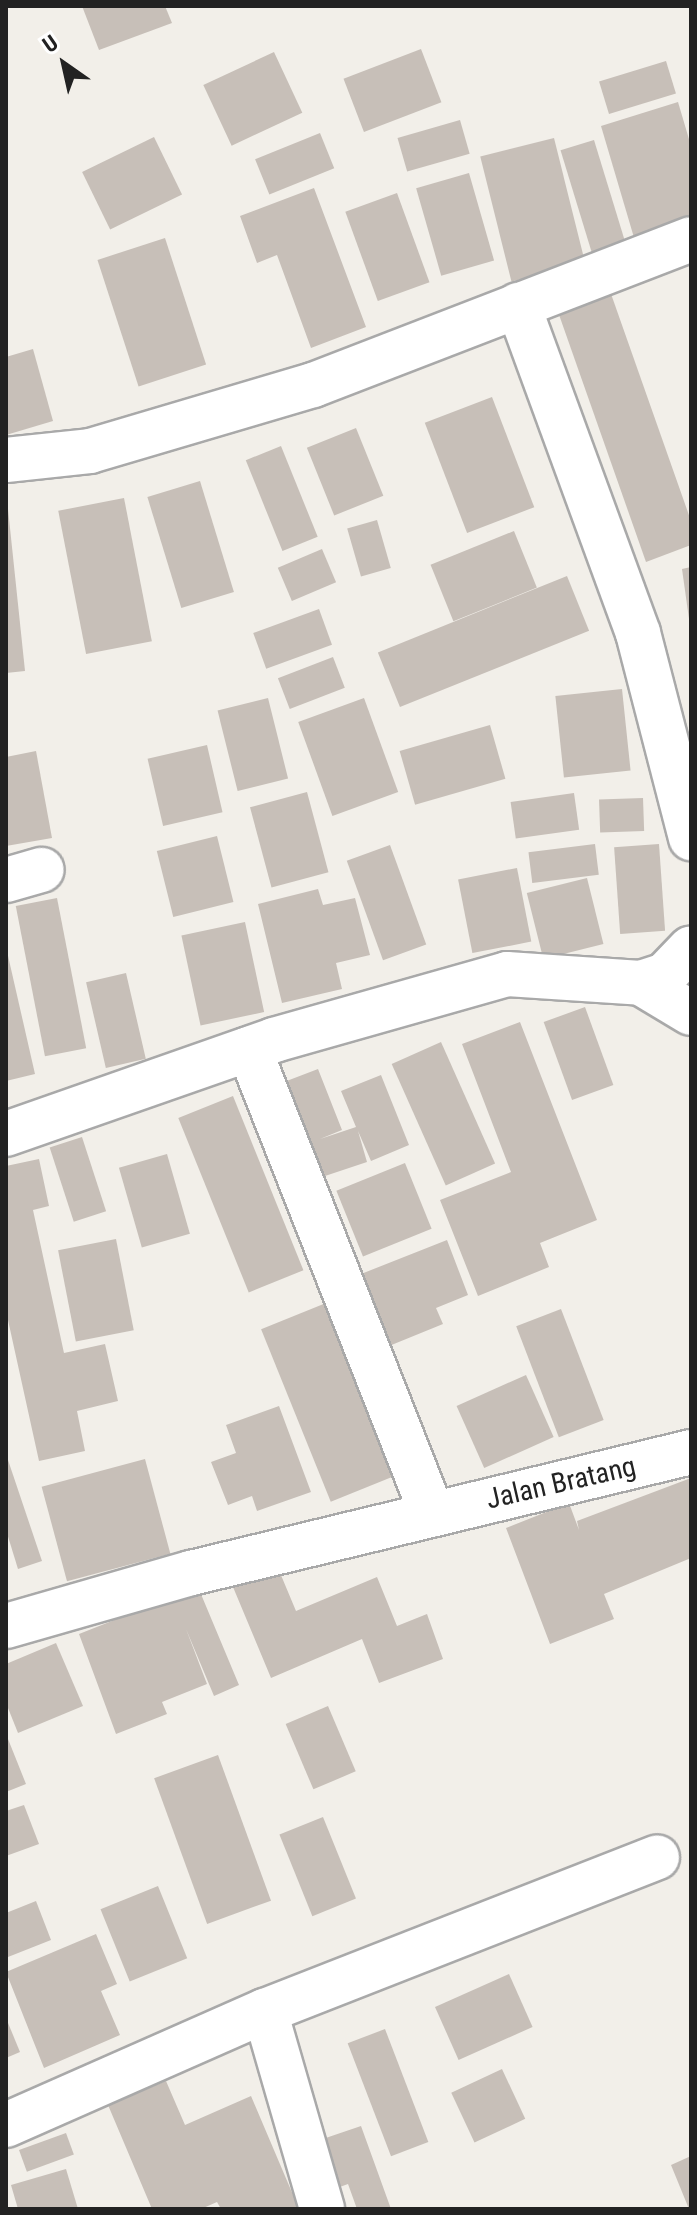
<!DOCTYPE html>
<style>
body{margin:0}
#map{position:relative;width:697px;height:2215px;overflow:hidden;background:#f2efe9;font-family:"Roboto Condensed",sans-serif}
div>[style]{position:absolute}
.building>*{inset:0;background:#c7bfb8;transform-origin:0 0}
.roads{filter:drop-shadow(2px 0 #a9a9a9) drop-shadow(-2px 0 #a9a9a9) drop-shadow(0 2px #a9a9a9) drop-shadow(0 -2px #a9a9a9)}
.minor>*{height:44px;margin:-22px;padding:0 22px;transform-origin:22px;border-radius:22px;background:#fff}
span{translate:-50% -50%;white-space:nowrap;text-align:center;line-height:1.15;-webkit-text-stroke:6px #fff;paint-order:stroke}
.street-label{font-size:28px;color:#222}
.frame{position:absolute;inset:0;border:8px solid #222;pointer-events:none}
.north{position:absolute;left:24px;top:24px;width:80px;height:80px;-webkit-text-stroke:6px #fff;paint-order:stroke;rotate:326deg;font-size:22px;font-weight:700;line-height:32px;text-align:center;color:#222}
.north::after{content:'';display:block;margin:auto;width:28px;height:36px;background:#222;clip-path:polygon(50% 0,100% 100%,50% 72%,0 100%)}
</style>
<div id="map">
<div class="building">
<i style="clip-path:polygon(82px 6px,165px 6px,172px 23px,99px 50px)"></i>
<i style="left:421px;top:49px;width:57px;height:83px;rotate:69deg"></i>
<i style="left:274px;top:52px;width:67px;height:78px;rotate:65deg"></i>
<i style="left:666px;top:61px;width:34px;height:70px;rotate:73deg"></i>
<i style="clip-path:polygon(678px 102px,691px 146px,691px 224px,635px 241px,601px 126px)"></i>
<i style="left:460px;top:120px;width:35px;height:65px;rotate:74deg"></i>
<i style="left:320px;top:133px;width:38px;height:70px;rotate:68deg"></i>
<i style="left:154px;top:137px;width:64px;height:80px;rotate:64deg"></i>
<i style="left:554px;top:138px;width:129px;height:76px;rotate:76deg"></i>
<i style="left:594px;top:140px;width:110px;height:35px;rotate:73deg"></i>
<i style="left:469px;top:173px;width:91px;height:55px;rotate:74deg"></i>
<i style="clip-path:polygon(314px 188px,366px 327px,311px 348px,277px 255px,257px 263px,240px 216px)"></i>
<i style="left:397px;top:193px;width:95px;height:55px;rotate:70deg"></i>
<i style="left:165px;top:238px;width:133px;height:71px;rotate:72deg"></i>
<i style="clip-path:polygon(610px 291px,691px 521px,691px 545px,646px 562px,557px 309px)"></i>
<i style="clip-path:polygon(33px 349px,53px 421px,6px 435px,6px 357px)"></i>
<i style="left:492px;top:397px;width:118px;height:72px;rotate:69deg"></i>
<i style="left:356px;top:428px;width:73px;height:53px;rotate:68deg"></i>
<i style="left:281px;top:446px;width:98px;height:38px;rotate:68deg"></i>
<i style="left:200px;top:481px;width:116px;height:55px;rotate:73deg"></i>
<i style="left:124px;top:498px;width:146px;height:67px;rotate:79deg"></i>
<i style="clip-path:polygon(8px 509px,25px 671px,6px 673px,6px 510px)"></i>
<i style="left:377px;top:520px;width:50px;height:31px;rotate:74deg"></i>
<i style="left:514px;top:531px;width:61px;height:90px;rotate:68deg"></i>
<i style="left:322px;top:549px;width:36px;height:48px;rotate:67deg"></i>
<i style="clip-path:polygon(691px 567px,691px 619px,689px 619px,682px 569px)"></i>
<i style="left:567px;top:576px;width:59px;height:204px;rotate:68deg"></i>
<i style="left:319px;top:609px;width:38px;height:70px;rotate:70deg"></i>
<i style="left:333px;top:657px;width:33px;height:59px;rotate:69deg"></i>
<i style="left:622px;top:689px;width:82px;height:67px;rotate:84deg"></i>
<i style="left:268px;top:698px;width:83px;height:52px;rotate:76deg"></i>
<i style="left:364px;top:698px;width:100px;height:70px;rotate:70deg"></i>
<i style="left:490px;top:725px;width:56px;height:94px;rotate:74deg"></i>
<i style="left:207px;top:745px;width:69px;height:61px;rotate:77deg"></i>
<i style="clip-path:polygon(36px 751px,52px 838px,6px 846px,6px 757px)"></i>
<i style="left:307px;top:792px;width:83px;height:59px;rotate:75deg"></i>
<i style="left:574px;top:793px;width:37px;height:64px;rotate:82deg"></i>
<i style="left:643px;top:798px;width:33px;height:44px;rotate:88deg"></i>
<i style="left:217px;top:836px;width:68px;height:62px;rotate:76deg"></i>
<i style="left:595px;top:844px;width:31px;height:67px;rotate:83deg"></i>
<i style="left:659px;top:844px;width:87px;height:45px;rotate:86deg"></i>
<i style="left:390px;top:845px;width:106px;height:46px;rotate:70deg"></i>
<i style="left:517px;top:868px;width:75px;height:60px;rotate:79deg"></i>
<i style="left:587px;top:878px;width:68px;height:62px;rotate:76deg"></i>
<i style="clip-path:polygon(318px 889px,323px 905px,355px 898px,370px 955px,336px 963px,342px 989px,282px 1003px,258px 904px)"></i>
<i style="left:57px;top:898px;width:153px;height:42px;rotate:79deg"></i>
<i style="left:245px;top:922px;width:92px;height:65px;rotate:78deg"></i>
<i style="clip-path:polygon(6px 947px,35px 1074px,6px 1081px)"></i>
<i style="left:126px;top:973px;width:88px;height:41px;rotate:77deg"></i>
<i style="left:585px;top:1007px;width:83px;height:44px;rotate:70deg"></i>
<i style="clip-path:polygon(520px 1022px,597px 1220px,540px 1243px,549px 1267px,478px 1296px,440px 1200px,511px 1172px,462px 1044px)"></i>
<i style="left:441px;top:1042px;width:133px;height:54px;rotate:66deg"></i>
<i style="clip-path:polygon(318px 1069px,342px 1130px,320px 1139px,356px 1127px,341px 1091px,381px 1075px,409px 1145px,371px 1161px,358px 1131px,367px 1162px,319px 1178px,284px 1082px)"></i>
<i style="left:233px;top:1096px;width:188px;height:59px;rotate:68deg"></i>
<i style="left:82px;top:1137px;width:78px;height:34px;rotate:72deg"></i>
<i style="left:167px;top:1154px;width:83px;height:50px;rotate:74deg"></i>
<i style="clip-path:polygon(39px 1159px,49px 1206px,33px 1210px,64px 1353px,105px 1344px,118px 1401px,77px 1411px,85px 1451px,39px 1461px,6px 1311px,6px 1166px)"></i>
<i style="left:405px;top:1163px;width:71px;height:74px;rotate:68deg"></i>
<i style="left:116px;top:1239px;width:93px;height:59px;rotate:79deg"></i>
<i style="clip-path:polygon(447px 1240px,468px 1295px,436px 1308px,443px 1324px,389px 1346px,361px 1274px)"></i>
<i style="left:326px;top:1303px;width:186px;height:70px;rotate:68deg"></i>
<i style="left:561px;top:1309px;width:119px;height:48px;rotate:69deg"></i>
<i style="left:526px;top:1375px;width:68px;height:76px;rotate:66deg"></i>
<i style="clip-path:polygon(279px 1406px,311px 1492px,257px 1511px,252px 1496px,228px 1505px,211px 1462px,236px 1453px,226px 1425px)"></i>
<i style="left:145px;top:1459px;width:98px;height:107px;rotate:75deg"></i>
<i style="clip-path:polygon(8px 1460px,42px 1561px,18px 1569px,6px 1530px)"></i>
<i style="clip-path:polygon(691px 1478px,691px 1558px,604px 1594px,614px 1619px,550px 1644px,506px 1528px,569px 1503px,579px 1530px,577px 1521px)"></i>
<i style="clip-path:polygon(278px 1568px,296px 1611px,377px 1577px,397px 1626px,427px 1614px,443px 1659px,379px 1683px,362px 1639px,271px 1678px,233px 1587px)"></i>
<i style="clip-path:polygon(198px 1587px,239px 1685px,214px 1696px,186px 1629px,207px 1684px,162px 1702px,167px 1714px,116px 1734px,79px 1634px)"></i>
<i style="clip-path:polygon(56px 1643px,83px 1706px,18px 1733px,6px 1703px,6px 1664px)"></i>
<i style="left:328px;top:1706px;width:71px;height:46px;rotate:67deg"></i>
<i style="clip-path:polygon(6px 1734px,26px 1784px,6px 1792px)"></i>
<i style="left:218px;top:1755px;width:155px;height:68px;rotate:70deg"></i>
<i style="clip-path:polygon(24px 1805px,39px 1844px,6px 1856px,6px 1811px)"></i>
<i style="left:323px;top:1817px;width:88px;height:47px;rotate:68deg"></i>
<i style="left:158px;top:1886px;width:78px;height:62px;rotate:68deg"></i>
<i style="clip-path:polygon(36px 1901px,51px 1940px,8px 1957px,6px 1913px)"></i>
<i style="clip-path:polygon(96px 1934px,117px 1984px,101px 1991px,120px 2035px,44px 2068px,6px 1972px)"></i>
<i style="left:509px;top:1974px;width:58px;height:81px;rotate:66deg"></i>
<i style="clip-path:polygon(6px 2018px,20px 2052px,6px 2058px)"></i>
<i style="left:385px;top:2029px;width:121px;height:40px;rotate:69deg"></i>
<i style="left:502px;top:2069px;width:55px;height:56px;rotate:65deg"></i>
<i style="clip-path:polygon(166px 2081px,185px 2125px,251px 2096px,299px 2209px,221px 2209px,217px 2202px,201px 2209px,152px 2209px,108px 2105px)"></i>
<i style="clip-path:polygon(361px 2126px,378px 2173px,391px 2209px,357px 2209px,348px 2184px,326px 2192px,308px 2144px)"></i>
<i style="left:66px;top:2133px;width:23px;height:50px;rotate:70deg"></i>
<i style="clip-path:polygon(691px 2156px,691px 2209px,689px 2209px,671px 2165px)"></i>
<i style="clip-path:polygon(66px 2169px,78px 2209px,18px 2209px,11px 2185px)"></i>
</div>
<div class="roads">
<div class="minor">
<i style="left:518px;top:305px;width:349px;rotate:69.9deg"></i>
<i style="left:638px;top:633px;width:212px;rotate:75.5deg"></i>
<i style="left:6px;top:460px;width:84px;rotate:-6.1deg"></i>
<i style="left:90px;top:451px;width:233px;rotate:-16.5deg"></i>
<i style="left:313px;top:385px;width:405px;rotate:-21.1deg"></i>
<i style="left:6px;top:880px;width:37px;rotate:-16deg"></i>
<i style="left:641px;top:983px;width:58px;rotate:31deg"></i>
<i style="left:249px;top:1049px;width:500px;rotate:68.5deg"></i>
<i style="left:6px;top:1134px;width:284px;rotate:-19.3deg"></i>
<i style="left:274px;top:1040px;width:242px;rotate:-15.8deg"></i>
<i style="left:507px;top:974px;width:134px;rotate:3.8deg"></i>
<i style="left:641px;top:983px;width:25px;rotate:-18deg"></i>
<i style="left:665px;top:975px;width:37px;rotate:-46deg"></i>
<i style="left:6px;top:1626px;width:192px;rotate:-16deg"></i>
<i style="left:191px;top:1573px;width:514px;rotate:-13.6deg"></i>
<i style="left:265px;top:2011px;width:206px;rotate:73.9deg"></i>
<i style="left:6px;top:2125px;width:283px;rotate:-23.8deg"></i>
<i style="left:265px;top:2011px;width:421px;rotate:-21.4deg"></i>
</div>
</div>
<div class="street-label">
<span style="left:561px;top:1483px;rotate:-13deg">Jalan Bratang</span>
</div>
<div class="frame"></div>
<div class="north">U</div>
</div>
